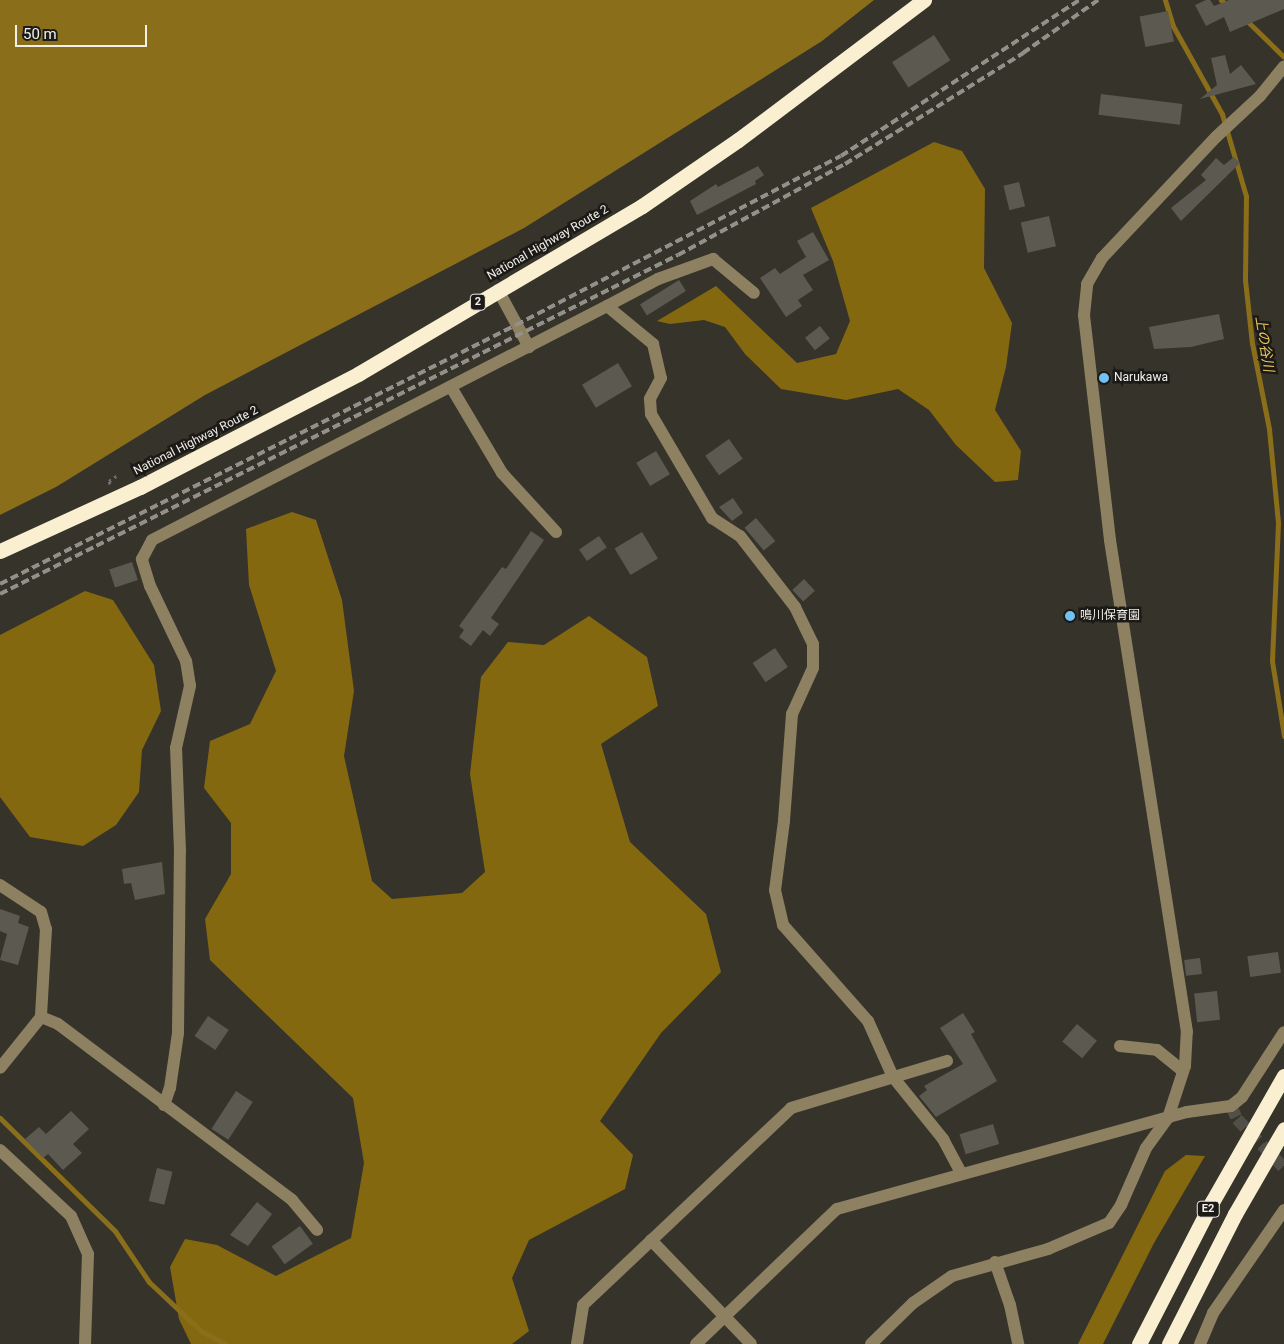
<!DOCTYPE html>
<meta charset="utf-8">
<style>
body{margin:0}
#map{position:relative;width:1284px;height:1344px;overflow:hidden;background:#36332b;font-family:Roboto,"Noto Sans JP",sans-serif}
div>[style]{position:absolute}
.forest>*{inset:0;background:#846810}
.water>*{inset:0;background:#8a6e19}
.stream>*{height:5px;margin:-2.5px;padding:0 2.5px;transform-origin:2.5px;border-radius:2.5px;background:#8a6e19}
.building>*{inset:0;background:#5c5951;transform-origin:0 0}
.minor-tunnel>*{height:12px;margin-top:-6px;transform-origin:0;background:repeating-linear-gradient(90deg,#524f48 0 12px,transparent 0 18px)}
.path>*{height:3px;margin-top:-1.5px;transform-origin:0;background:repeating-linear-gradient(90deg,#737069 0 2.5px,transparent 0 6.5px)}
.minor>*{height:12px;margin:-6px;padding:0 6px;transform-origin:6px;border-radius:6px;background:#8d8162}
.highway>*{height:15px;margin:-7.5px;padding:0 7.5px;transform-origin:7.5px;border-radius:7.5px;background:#fbefd1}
.rail>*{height:4px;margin-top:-2px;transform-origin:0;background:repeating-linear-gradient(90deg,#929089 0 8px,transparent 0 12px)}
.dots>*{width:14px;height:14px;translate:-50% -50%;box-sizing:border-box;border:2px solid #1c1a17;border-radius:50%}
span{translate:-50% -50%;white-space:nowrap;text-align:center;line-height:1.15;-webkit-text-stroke:5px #1c1a17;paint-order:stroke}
.shield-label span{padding:1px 4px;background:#1c1a17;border:1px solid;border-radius:4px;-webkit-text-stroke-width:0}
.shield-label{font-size:11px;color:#f2f0eb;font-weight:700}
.street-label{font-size:12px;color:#f2f0eb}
.poi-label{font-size:12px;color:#f2f0eb}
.left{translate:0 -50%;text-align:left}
.water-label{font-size:14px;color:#efc75b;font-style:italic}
.scale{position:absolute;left:15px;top:25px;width:132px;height:22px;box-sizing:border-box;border:2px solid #f2f0eb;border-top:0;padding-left:6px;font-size:15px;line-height:18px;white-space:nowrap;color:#f2f0eb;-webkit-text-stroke:4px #1c1a17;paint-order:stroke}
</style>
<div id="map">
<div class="forest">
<i style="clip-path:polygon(934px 142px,962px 151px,985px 189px,984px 268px,1012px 323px,1006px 367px,995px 410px,1021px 451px,1018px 480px,995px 482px,956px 445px,929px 410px,898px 389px,846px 400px,781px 389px,745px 354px,725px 327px,704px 320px,670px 324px,657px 321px,716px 286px,797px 363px,836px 354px,850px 321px,833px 261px,811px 208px)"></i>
<i style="clip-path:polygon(292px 512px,316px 520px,342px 600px,354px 691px,344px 756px,372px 881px,392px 899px,462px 893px,485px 872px,470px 774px,481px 677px,508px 642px,544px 645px,589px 616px,647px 657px,658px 706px,601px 744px,630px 842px,706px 914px,721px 972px,661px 1033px,600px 1121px,633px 1155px,625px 1189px,529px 1240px,512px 1278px,529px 1331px,512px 1344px,191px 1344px,179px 1319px,170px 1267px,185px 1239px,217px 1245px,276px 1276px,351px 1238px,364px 1163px,353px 1098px,210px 960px,205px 919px,231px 874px,231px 823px,204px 788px,210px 741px,250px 724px,276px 671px,249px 585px,246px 529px)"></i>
<i style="clip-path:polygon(85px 591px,113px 600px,154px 665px,161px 711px,142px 750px,139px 792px,116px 825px,83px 846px,30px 837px,0 797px,0 635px)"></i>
<i style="clip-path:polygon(1186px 1155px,1205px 1156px,1154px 1243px,1103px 1344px,1078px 1344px,1165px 1171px)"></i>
</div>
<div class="water">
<i style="clip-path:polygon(0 0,874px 0,822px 41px,524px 228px,205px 395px,56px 487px,0 515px)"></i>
</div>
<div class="stream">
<i style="left:1165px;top:0;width:27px;rotate:73deg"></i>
<i style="left:1173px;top:26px;width:101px;rotate:60.9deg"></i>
<i style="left:1222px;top:114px;width:85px;rotate:73.7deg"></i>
<i style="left:1246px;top:196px;width:84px;rotate:90.7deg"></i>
<i style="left:1245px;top:280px;width:63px;rotate:83.7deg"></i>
<i style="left:1252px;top:343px;width:88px;rotate:78.8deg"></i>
<i style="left:1269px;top:429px;width:94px;rotate:84.5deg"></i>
<i style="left:1278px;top:523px;width:138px;rotate:92.5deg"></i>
<i style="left:1272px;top:661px;width:76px;rotate:80.9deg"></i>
<i style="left:1221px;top:0;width:9px;rotate:41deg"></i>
<i style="left:1245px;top:19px;width:54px;rotate:44.3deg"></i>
<i style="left:0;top:1118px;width:161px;rotate:44.5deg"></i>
<i style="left:115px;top:1231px;width:61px;rotate:56.3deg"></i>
<i style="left:149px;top:1282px;width:71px;rotate:43.3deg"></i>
<i style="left:201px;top:1331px;width:27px;rotate:28deg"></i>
</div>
<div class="building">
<i style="clip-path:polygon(1206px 0,1210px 0,1214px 6px,1229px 0,1284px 0,1284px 9px,1230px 32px,1224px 17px,1206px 26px,1195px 5px)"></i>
<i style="left:1168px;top:11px;width:31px;height:29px;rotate:79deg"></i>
<i style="left:934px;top:35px;width:30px;height:50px;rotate:57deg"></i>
<i style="clip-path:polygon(1225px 55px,1230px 74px,1241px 65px,1256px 84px,1200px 99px,1217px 85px,1211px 58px)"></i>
<i style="left:1101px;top:94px;width:82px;height:21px;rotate:7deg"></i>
<i style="clip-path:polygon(1234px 157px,1240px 163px,1181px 221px,1171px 208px,1206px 180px,1201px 175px,1216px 158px,1224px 165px)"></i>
<i style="clip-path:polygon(758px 166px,764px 175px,755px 181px,756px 184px,697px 215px,690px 201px,716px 184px,718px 187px)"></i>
<i style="left:1019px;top:182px;width:25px;height:16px;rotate:76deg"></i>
<i style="left:1049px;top:216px;width:31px;height:29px;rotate:77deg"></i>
<i style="clip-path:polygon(813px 232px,829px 260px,803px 275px,813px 290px,798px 300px,802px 306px,786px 317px,760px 278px,775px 268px,780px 274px,806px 257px,797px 241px)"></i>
<i style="left:679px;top:280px;width:13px;height:46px;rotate:58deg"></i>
<i style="clip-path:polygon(1219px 314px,1224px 339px,1191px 347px,1154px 349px,1149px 327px)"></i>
<i style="left:820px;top:326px;width:16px;height:19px;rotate:52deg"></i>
<i style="left:618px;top:363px;width:27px;height:42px;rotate:59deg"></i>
<i style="left:729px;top:439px;width:24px;height:29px;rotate:55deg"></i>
<i style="left:656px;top:451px;width:27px;height:23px;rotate:59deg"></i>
<i style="clip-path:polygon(733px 498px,743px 513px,732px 521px,719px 507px)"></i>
<i style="left:756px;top:518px;width:30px;height:15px;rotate:50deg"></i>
<i style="clip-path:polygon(531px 531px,544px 540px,491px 618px,499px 624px,490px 636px,483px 630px,471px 646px,459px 637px,464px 630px,459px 626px,502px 567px,506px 569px)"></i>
<i style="left:642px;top:532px;width:31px;height:32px;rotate:59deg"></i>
<i style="left:599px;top:536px;width:14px;height:24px;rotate:56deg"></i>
<i style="left:132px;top:562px;width:19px;height:24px;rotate:72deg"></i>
<i style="left:804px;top:579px;width:16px;height:16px;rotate:47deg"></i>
<i style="left:775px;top:648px;width:23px;height:27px;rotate:56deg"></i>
<i style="clip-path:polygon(162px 862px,165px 894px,135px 900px,131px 883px,124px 884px,122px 869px)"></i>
<i style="clip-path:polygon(0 909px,20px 916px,18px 923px,29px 927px,18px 965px,0 960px,7px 934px,0 931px)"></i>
<i style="left:1278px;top:952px;width:21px;height:31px;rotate:82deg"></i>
<i style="left:1200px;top:958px;width:16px;height:16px;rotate:83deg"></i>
<i style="left:1217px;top:991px;width:29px;height:23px;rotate:84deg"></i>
<i style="clip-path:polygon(963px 1013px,975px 1032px,971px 1034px,997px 1081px,936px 1117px,919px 1096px,927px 1090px,924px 1086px,963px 1064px,940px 1028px)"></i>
<i style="left:208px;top:1016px;width:25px;height:24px;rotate:34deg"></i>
<i style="left:1077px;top:1024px;width:26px;height:23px;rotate:40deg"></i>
<i style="left:236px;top:1091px;width:20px;height:45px;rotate:33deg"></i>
<i style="clip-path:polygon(71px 1111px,89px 1129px,73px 1144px,82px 1153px,63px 1170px,48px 1154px,43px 1158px,25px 1139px,39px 1127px,46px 1134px)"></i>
<i style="left:993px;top:1124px;width:21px;height:35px;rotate:73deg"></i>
<i style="left:157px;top:1168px;width:16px;height:34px;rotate:14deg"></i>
<i style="clip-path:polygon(257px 1202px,272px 1214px,248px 1246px,230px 1235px)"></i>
<i style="left:300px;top:1226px;width:22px;height:35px;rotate:54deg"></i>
</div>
<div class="minor-tunnel">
<i style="left:1231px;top:1106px;width:14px;rotate:65deg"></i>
<i style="left:1237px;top:1119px;width:68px;rotate:46.2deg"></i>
</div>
<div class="path">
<i style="left:110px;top:484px;width:3px;rotate:-108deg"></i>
<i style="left:109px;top:481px;width:11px;rotate:-34deg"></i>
</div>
<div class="minor">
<i style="left:498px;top:290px;width:65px;rotate:61.5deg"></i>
<i style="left:607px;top:306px;width:58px;rotate:-27.9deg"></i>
<i style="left:658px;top:279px;width:59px;rotate:-20deg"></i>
<i style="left:713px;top:259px;width:53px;rotate:39.7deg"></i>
<i style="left:451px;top:387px;width:100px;rotate:59.3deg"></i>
<i style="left:502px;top:473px;width:80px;rotate:47.5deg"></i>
<i style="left:0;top:885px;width:49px;rotate:33.4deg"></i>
<i style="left:41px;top:912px;width:18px;rotate:74deg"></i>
<i style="left:46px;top:929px;width:88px;rotate:93.3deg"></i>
<i style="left:41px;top:1017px;width:65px;rotate:128.8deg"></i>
<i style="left:41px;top:1017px;width:18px;rotate:22deg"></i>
<i style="left:58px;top:1024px;width:293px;rotate:36.9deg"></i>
<i style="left:292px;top:1200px;width:39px;rotate:50deg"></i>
<i style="left:1120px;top:1046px;width:37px;rotate:6deg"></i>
<i style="left:1157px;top:1050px;width:33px;rotate:39deg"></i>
<i style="left:164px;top:1105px;width:18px;rotate:-71deg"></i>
<i style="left:170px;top:1088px;width:56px;rotate:-81.7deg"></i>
<i style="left:178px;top:1033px;width:182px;rotate:-89.4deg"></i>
<i style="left:180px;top:851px;width:103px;rotate:-92.2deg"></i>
<i style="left:176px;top:748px;width:64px;rotate:-77.3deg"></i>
<i style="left:190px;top:686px;width:25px;rotate:-99deg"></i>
<i style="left:186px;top:661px;width:83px;rotate:-115.6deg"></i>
<i style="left:150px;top:586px;width:28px;rotate:-107deg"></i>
<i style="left:142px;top:559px;width:21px;rotate:-62deg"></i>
<i style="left:152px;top:540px;width:512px;rotate:-27.22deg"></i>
<i style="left:607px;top:306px;width:60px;rotate:39.6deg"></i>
<i style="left:653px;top:344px;width:35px;rotate:77deg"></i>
<i style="left:661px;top:378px;width:24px;rotate:118deg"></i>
<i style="left:650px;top:399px;width:15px;rotate:86deg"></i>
<i style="left:651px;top:414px;width:121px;rotate:59.6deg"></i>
<i style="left:712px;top:518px;width:33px;rotate:33deg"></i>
<i style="left:740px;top:536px;width:90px;rotate:52.2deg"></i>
<i style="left:795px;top:607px;width:41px;rotate:64.1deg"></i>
<i style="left:813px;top:644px;width:24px;rotate:90deg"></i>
<i style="left:813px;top:668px;width:51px;rotate:114.5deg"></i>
<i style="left:792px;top:714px;width:107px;rotate:94.3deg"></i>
<i style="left:784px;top:821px;width:70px;rotate:97.4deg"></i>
<i style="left:775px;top:890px;width:36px;rotate:77deg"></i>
<i style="left:783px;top:925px;width:128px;rotate:48.5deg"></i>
<i style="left:868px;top:1021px;width:61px;rotate:65.9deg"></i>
<i style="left:893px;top:1077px;width:80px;rotate:51.1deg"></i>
<i style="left:943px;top:1139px;width:38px;rotate:62deg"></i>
<i style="left:0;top:1150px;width:97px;rotate:42.9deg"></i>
<i style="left:71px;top:1216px;width:42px;rotate:65.9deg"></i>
<i style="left:88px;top:1254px;width:90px;rotate:91.9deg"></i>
<i style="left:651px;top:1240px;width:144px;rotate:46.1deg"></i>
<i style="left:995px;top:1262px;width:46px;rotate:70.8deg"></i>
<i style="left:1010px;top:1305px;width:40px;rotate:78deg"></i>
<i style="left:577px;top:1344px;width:39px;rotate:-81deg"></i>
<i style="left:583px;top:1305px;width:286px;rotate:-43.4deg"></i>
<i style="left:791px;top:1108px;width:163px;rotate:-16.8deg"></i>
<i style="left:696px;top:1344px;width:195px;rotate:-43.8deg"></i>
<i style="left:837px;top:1209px;width:363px;rotate:-15.5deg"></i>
<i style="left:1187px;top:1112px;width:44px;rotate:-7.8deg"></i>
<i style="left:1231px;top:1106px;width:14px;rotate:-39deg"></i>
<i style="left:1242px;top:1097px;width:77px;rotate:-57.1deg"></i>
<i style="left:871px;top:1344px;width:59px;rotate:-44.3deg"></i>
<i style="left:913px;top:1303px;width:47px;rotate:-34.7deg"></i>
<i style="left:952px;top:1276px;width:100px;rotate:-15.7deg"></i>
<i style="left:1048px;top:1249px;width:66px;rotate:-23.1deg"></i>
<i style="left:1109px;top:1223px;width:22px;rotate:-56deg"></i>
<i style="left:1121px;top:1205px;width:62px;rotate:-66.3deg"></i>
<i style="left:1146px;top:1148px;width:37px;rotate:-54deg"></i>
<i style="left:1168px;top:1118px;width:55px;rotate:-71.9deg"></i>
<i style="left:1185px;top:1066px;width:34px;rotate:-87deg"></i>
<i style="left:1187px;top:1032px;width:498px;rotate:-98.9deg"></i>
<i style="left:1110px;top:540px;width:226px;rotate:-96.6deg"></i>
<i style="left:1084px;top:315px;width:31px;rotate:-84deg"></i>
<i style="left:1087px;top:284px;width:30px;rotate:-60deg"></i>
<i style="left:1102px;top:258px;width:166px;rotate:-46.7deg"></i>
<i style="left:1216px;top:137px;width:60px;rotate:-43deg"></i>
<i style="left:1260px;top:96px;width:38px;rotate:-51deg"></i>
<i style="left:1200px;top:1344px;width:34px;rotate:-67deg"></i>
<i style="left:1213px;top:1313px;width:125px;rotate:-55.4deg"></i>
</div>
<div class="highway">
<i style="left:0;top:551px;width:154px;rotate:-24.6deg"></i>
<i style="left:140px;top:487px;width:246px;rotate:-27.4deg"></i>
<i style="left:358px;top:374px;width:330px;rotate:-30.6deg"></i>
<i style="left:642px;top:206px;width:116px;rotate:-34.5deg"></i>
<i style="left:738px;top:140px;width:233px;rotate:-37deg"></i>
<i style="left:1139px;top:1344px;width:160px;rotate:-62.8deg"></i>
<i style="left:1212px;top:1202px;width:145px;rotate:-60.3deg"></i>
<i style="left:1169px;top:1344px;width:146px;rotate:-63.1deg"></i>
<i style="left:1235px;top:1214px;width:98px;rotate:-60deg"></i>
</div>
<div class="rail">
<i style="left:0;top:584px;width:577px;rotate:-26.65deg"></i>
<i style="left:516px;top:325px;width:366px;rotate:-27.5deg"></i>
<i style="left:841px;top:156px;width:285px;rotate:-33.2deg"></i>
<i style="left:0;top:594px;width:758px;rotate:-26.57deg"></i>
<i style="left:678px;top:255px;width:190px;rotate:-28.6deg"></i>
<i style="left:845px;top:164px;width:210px;rotate:-31.9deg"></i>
<i style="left:1023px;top:53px;width:92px;rotate:-35.2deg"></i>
</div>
<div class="dots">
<i style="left:1104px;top:378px;background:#72c1f5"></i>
<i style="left:1070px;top:616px;background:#72c1f5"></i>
</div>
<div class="shield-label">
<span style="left:478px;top:302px">2</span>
<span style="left:1208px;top:1209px">E2</span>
</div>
<div class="street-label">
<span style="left:548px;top:243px;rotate:-30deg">National Highway Route 2</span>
<span style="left:196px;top:441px;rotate:-27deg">National Highway Route 2</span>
</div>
<div class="poi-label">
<span class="left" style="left:1114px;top:378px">Narukawa</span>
<span class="left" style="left:1080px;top:616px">鳴川保育園</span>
</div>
<div class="water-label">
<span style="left:1265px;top:344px;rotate:81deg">上の谷川</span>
</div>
<div class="scale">50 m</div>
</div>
